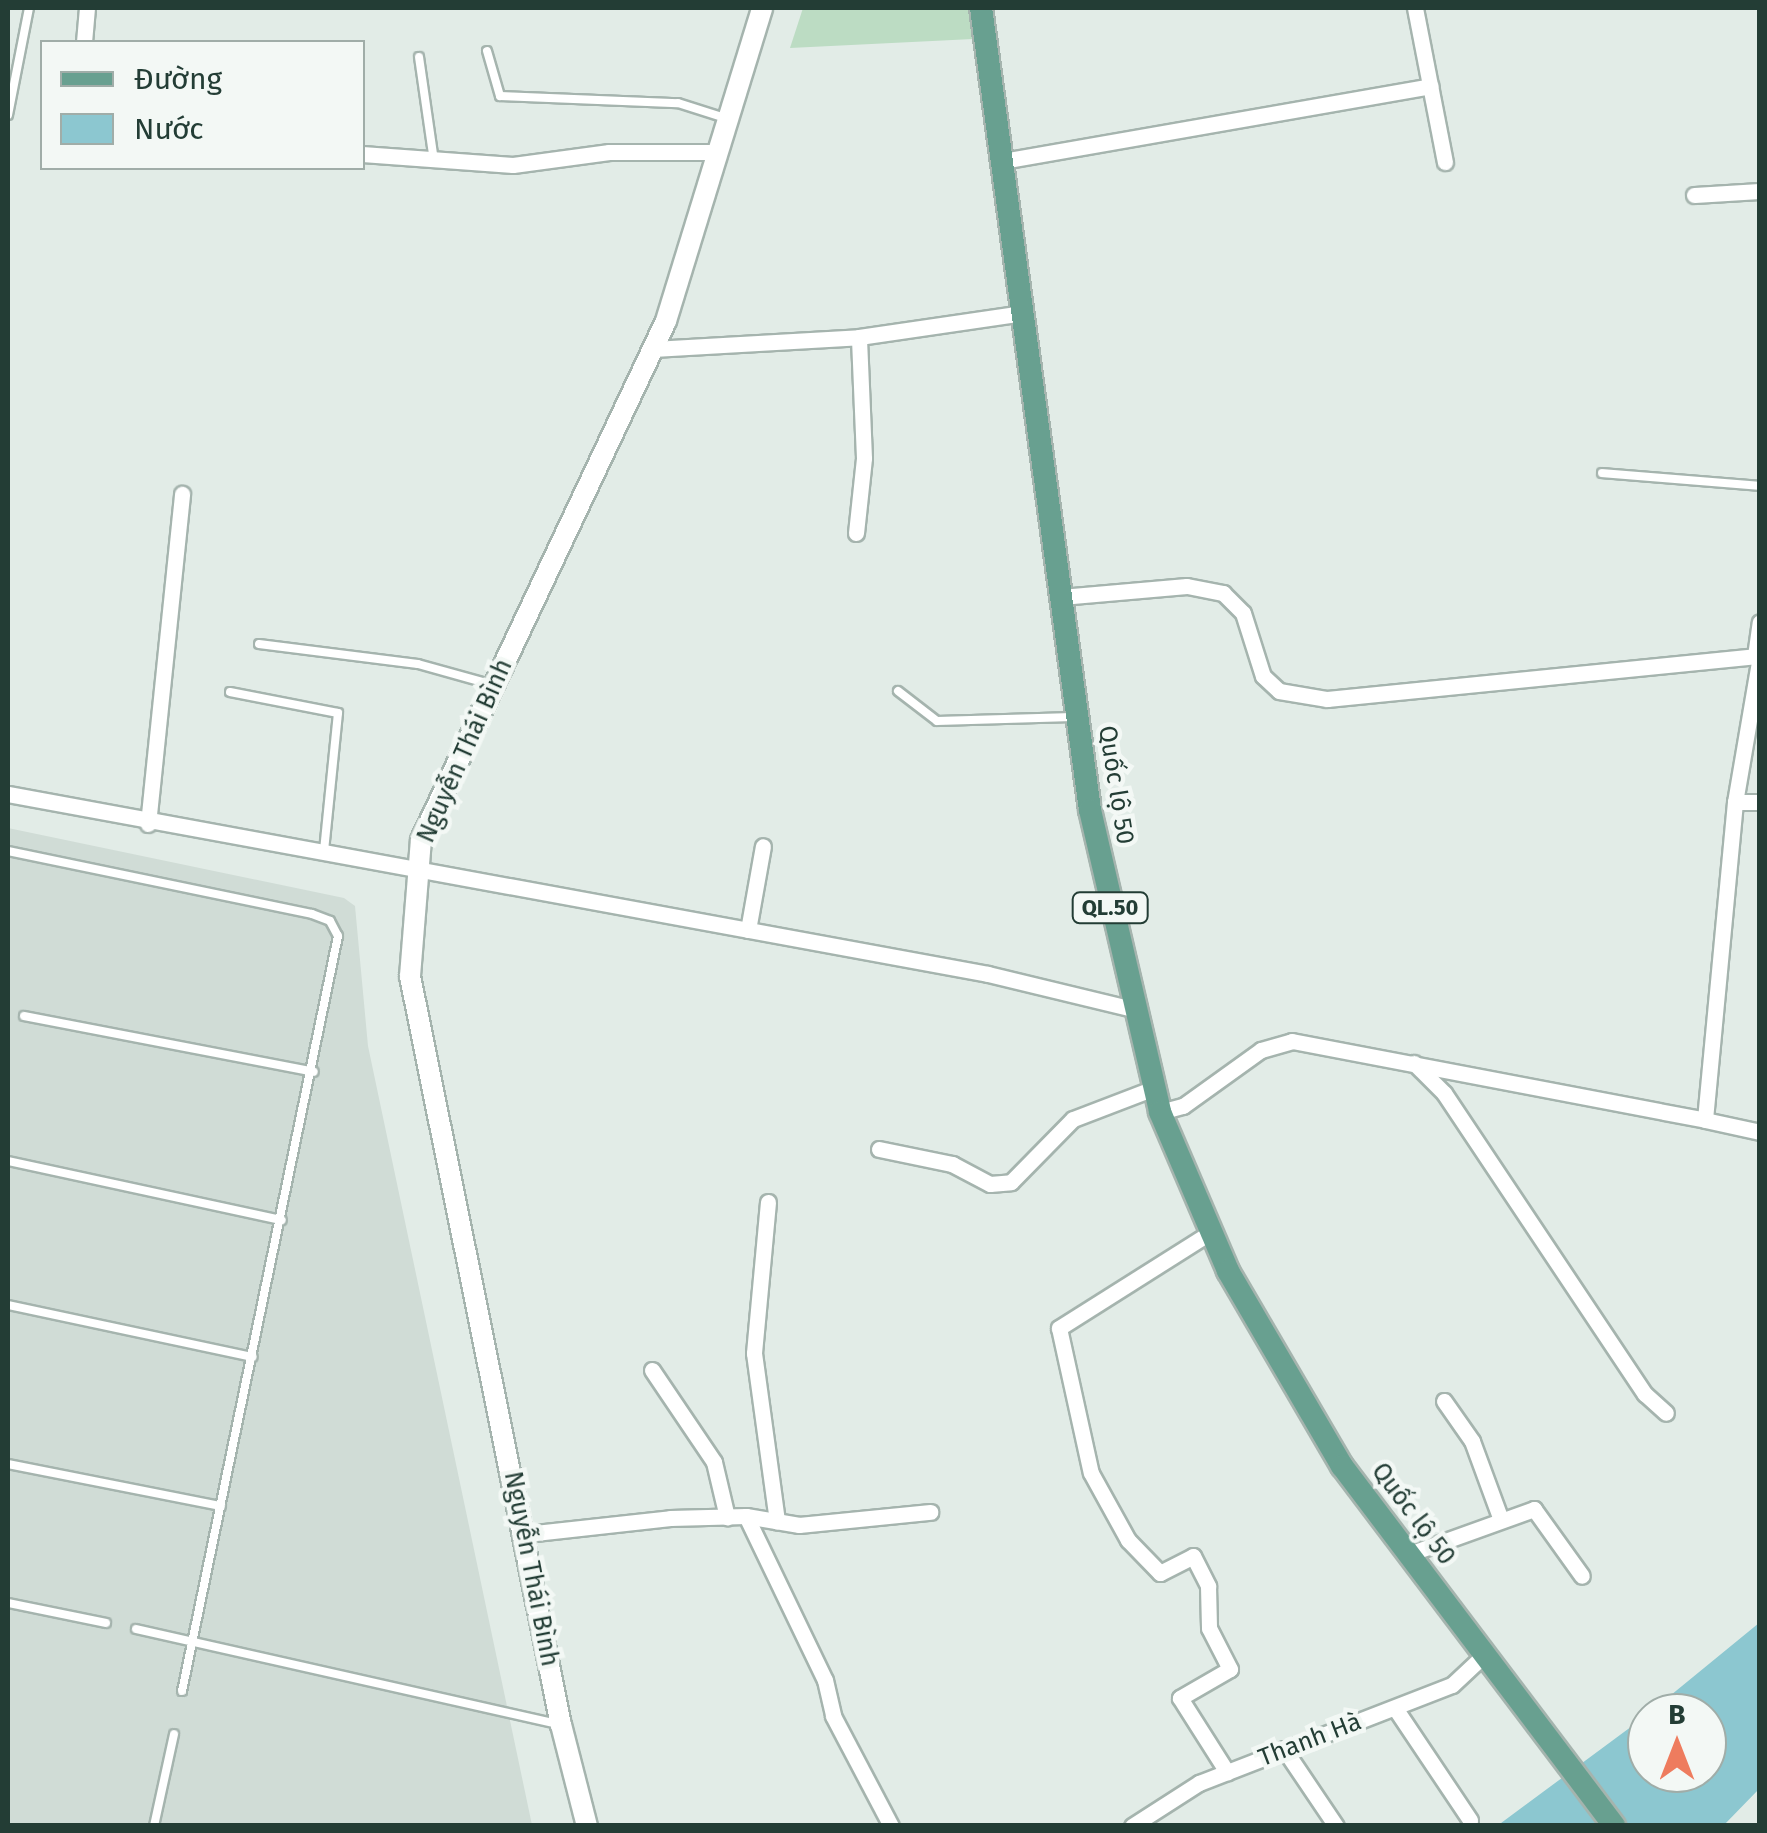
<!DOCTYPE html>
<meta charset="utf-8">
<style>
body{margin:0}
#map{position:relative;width:1767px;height:1833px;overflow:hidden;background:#e2ece7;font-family:"Fira Sans",sans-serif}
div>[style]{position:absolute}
.built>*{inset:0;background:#d0dcd6}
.green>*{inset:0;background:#bcdcc3}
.water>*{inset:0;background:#8cc7d0}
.roads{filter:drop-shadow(2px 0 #a5b4ae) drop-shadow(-2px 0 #a5b4ae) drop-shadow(0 2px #a5b4ae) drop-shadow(0 -2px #a5b4ae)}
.lane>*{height:8px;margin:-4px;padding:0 4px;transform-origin:4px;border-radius:4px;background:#fff}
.street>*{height:15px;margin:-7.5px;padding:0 7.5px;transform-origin:7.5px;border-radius:7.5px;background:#fff}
.secondary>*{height:20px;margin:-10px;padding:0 10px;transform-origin:10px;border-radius:10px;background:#fff}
.primary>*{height:22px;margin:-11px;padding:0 11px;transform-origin:11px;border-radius:11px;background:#68a090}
span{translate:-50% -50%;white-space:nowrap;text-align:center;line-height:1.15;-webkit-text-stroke:9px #f3f8f5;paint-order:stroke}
.shield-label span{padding:2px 8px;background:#f3f8f5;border:2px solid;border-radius:8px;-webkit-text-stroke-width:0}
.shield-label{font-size:22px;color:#233d35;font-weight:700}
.street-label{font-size:25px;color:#233d35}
.frame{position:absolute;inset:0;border:10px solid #233d35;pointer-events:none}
.legend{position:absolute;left:40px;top:40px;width:325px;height:130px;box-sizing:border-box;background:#f3f8f5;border:2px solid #a0ada8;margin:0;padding:12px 18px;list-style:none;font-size:30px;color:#233d35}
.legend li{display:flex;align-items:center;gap:20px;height:50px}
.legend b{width:50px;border:2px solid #a0ada8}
.north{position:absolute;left:1627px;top:1693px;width:100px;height:100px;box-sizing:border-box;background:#f3f8f5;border:2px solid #a0ada8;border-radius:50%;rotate:0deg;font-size:28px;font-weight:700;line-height:40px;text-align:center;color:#233d35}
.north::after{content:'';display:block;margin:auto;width:35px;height:45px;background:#ee7c5e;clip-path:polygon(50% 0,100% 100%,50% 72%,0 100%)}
</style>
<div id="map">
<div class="built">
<i style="clip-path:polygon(8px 828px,344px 898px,355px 906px,368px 1046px,532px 1825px,8px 1825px)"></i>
</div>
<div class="green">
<i style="clip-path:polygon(803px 8px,969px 8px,973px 39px,790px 48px)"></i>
</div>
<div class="water">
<i style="clip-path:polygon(1759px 1623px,1759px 1789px,1724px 1825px,1497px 1826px,1647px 1715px,1647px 1773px,1707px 1773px,1707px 1713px,1649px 1713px)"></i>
</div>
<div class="roads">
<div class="lane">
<i style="left:487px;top:51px;width:47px;rotate:73.9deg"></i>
<i style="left:500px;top:96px;width:178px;rotate:2.3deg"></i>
<i style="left:678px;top:103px;width:52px;rotate:17.7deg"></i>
<i style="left:419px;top:57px;width:105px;rotate:81.8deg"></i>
<i style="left:8px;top:115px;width:109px;rotate:-78.9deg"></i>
<i style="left:1602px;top:473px;width:159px;rotate:4.7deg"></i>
<i style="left:259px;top:644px;width:160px;rotate:7.2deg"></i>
<i style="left:418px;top:664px;width:75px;rotate:15.5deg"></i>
<i style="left:898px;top:691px;width:49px;rotate:37.6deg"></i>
<i style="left:937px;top:721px;width:136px;rotate:-1.7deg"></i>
<i style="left:230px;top:692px;width:110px;rotate:11deg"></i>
<i style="left:338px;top:713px;width:139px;rotate:95.8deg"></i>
<i style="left:8px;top:851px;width:310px;rotate:11.7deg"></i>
<i style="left:312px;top:914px;width:19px;rotate:21deg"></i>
<i style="left:330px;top:921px;width:17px;rotate:62deg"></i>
<i style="left:338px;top:936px;width:771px;rotate:101.67deg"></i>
<i style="left:24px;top:1016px;width:295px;rotate:10.9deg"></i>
<i style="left:8px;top:1161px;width:280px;rotate:12.2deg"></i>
<i style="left:8px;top:1305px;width:250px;rotate:12deg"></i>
<i style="left:8px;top:1464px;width:217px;rotate:11.2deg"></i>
<i style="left:8px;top:1603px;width:100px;rotate:11.5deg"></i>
<i style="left:136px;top:1629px;width:431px;rotate:12.7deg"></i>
<i style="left:154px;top:1826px;width:94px;rotate:-77.7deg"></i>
</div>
<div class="street">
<i style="left:1415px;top:8px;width:157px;rotate:79deg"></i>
<i style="left:84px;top:42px;width:34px;rotate:-85deg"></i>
<i style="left:362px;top:154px;width:151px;rotate:4.2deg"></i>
<i style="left:513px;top:165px;width:97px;rotate:-7.7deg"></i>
<i style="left:609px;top:152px;width:108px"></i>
<i style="left:1002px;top:161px;width:435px;rotate:-9.9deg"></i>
<i style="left:1694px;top:195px;width:66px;rotate:-3.5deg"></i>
<i style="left:653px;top:349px;width:206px;rotate:-3.3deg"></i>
<i style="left:859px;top:337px;width:166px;rotate:-8.3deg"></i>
<i style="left:856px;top:533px;width:75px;rotate:-83.9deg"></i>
<i style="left:864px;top:458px;width:121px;rotate:-92.4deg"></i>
<i style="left:1061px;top:597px;width:126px;rotate:-5deg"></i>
<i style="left:1187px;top:586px;width:37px;rotate:11deg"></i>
<i style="left:1223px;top:593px;width:28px;rotate:45deg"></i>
<i style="left:1243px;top:613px;width:66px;rotate:72.4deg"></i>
<i style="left:1263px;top:676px;width:22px;rotate:43deg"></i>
<i style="left:1279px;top:691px;width:49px;rotate:9.5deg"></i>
<i style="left:1327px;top:699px;width:430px;rotate:-5.7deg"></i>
<i style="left:1755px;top:656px;width:34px;rotate:-82deg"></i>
<i style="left:1760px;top:656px;width:148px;rotate:99.7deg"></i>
<i style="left:1735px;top:802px;width:319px;rotate:95.4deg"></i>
<i style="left:1705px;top:1120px;width:56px;rotate:12.3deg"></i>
<i style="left:8px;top:794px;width:996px;rotate:10.41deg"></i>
<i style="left:988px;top:974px;width:149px;rotate:13.6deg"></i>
<i style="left:1735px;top:802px;width:25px"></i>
<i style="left:148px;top:824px;width:332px;rotate:-84.1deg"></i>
<i style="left:748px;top:930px;width:85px;rotate:-79.9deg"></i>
<i style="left:1414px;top:1063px;width:42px;rotate:45deg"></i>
<i style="left:1444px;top:1093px;width:362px;rotate:56.3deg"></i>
<i style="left:1645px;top:1394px;width:28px;rotate:42deg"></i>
<i style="left:1160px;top:1112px;width:24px;rotate:-15deg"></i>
<i style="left:1183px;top:1106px;width:96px;rotate:-35.7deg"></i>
<i style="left:1261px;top:1050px;width:32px;rotate:-16deg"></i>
<i style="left:1292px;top:1041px;width:420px;rotate:10.8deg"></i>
<i style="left:879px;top:1149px;width:75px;rotate:11.6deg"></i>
<i style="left:952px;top:1164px;width:43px;rotate:27.8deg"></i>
<i style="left:990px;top:1184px;width:21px;rotate:-5deg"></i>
<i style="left:1011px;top:1182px;width:88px;rotate:-45.5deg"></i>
<i style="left:1073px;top:1119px;width:87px;rotate:-20.9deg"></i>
<i style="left:768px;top:1202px;width:152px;rotate:95.3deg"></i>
<i style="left:754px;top:1353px;width:170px;rotate:82.2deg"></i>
<i style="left:1211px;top:1232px;width:180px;rotate:147.7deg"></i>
<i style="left:1059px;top:1328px;width:148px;rotate:77.6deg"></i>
<i style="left:1091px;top:1473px;width:77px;rotate:61.1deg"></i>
<i style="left:1128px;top:1540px;width:46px;rotate:45.9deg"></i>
<i style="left:1160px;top:1573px;width:37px;rotate:-27deg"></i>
<i style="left:1193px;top:1556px;width:34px;rotate:63deg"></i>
<i style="left:1208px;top:1586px;width:42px;rotate:88.6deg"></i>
<i style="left:1209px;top:1628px;width:46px;rotate:62.9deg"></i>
<i style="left:1230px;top:1669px;width:58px;rotate:149.9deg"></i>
<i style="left:1180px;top:1698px;width:88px;rotate:57.6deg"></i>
<i style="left:652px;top:1370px;width:111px;rotate:56deg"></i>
<i style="left:714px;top:1462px;width:57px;rotate:76.7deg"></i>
<i style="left:1444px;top:1401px;width:49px;rotate:55deg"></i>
<i style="left:1472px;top:1441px;width:84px;rotate:69.8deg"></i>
<i style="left:746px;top:1516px;width:182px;rotate:64.3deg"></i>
<i style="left:825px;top:1680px;width:37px;rotate:77deg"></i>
<i style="left:833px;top:1716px;width:124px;rotate:62.2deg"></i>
<i style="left:526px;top:1534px;width:145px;rotate:-6.3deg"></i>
<i style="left:670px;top:1518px;width:76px;rotate:-1.5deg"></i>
<i style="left:746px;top:1516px;width:54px;rotate:9.6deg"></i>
<i style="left:799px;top:1525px;width:132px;rotate:-5.7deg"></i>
<i style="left:1409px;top:1554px;width:133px;rotate:-19.8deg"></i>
<i style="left:1534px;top:1509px;width:82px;rotate:54.4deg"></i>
<i style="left:1395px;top:1708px;width:135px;rotate:56.2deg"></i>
<i style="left:1284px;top:1749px;width:93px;rotate:56deg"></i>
<i style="left:1132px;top:1826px;width:80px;rotate:-32.7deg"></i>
<i style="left:1199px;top:1783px;width:271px;rotate:-21.2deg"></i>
<i style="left:1452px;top:1685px;width:45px;rotate:-43.2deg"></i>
</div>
<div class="secondary">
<i style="left:587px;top:1826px;width:104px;rotate:-104.4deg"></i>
<i style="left:561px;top:1725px;width:764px;rotate:-101.4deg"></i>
<i style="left:410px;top:976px;width:136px;rotate:-85.4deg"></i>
<i style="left:421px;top:840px;width:574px;rotate:-64.73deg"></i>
<i style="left:666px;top:321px;width:327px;rotate:-72.9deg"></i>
</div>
<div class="primary">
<i style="left:981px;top:8px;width:809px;rotate:82.26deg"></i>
<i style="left:1090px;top:810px;width:310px;rotate:76.9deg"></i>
<i style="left:1160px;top:1112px;width:173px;rotate:66.8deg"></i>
<i style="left:1228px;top:1271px;width:226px;rotate:59.7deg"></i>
<i style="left:1342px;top:1466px;width:451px;rotate:52.9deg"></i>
</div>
</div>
<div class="shield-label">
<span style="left:1110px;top:908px">QL.50</span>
</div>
<div class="street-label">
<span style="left:465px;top:751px;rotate:-66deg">Nguyễn Thái Bình</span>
<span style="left:1116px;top:785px;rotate:81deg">Quốc lộ 50</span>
<span style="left:1413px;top:1514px;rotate:53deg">Quốc lộ 50</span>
<span style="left:531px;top:1569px;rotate:79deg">Nguyễn Thái Bình</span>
<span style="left:1310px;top:1740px;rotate:-21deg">Thanh Hà</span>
</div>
<div class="frame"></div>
<ul class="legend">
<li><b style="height:12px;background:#68a090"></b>Đường</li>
<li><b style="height:28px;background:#8cc7d0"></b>Nước</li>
</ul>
<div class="north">B</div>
</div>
